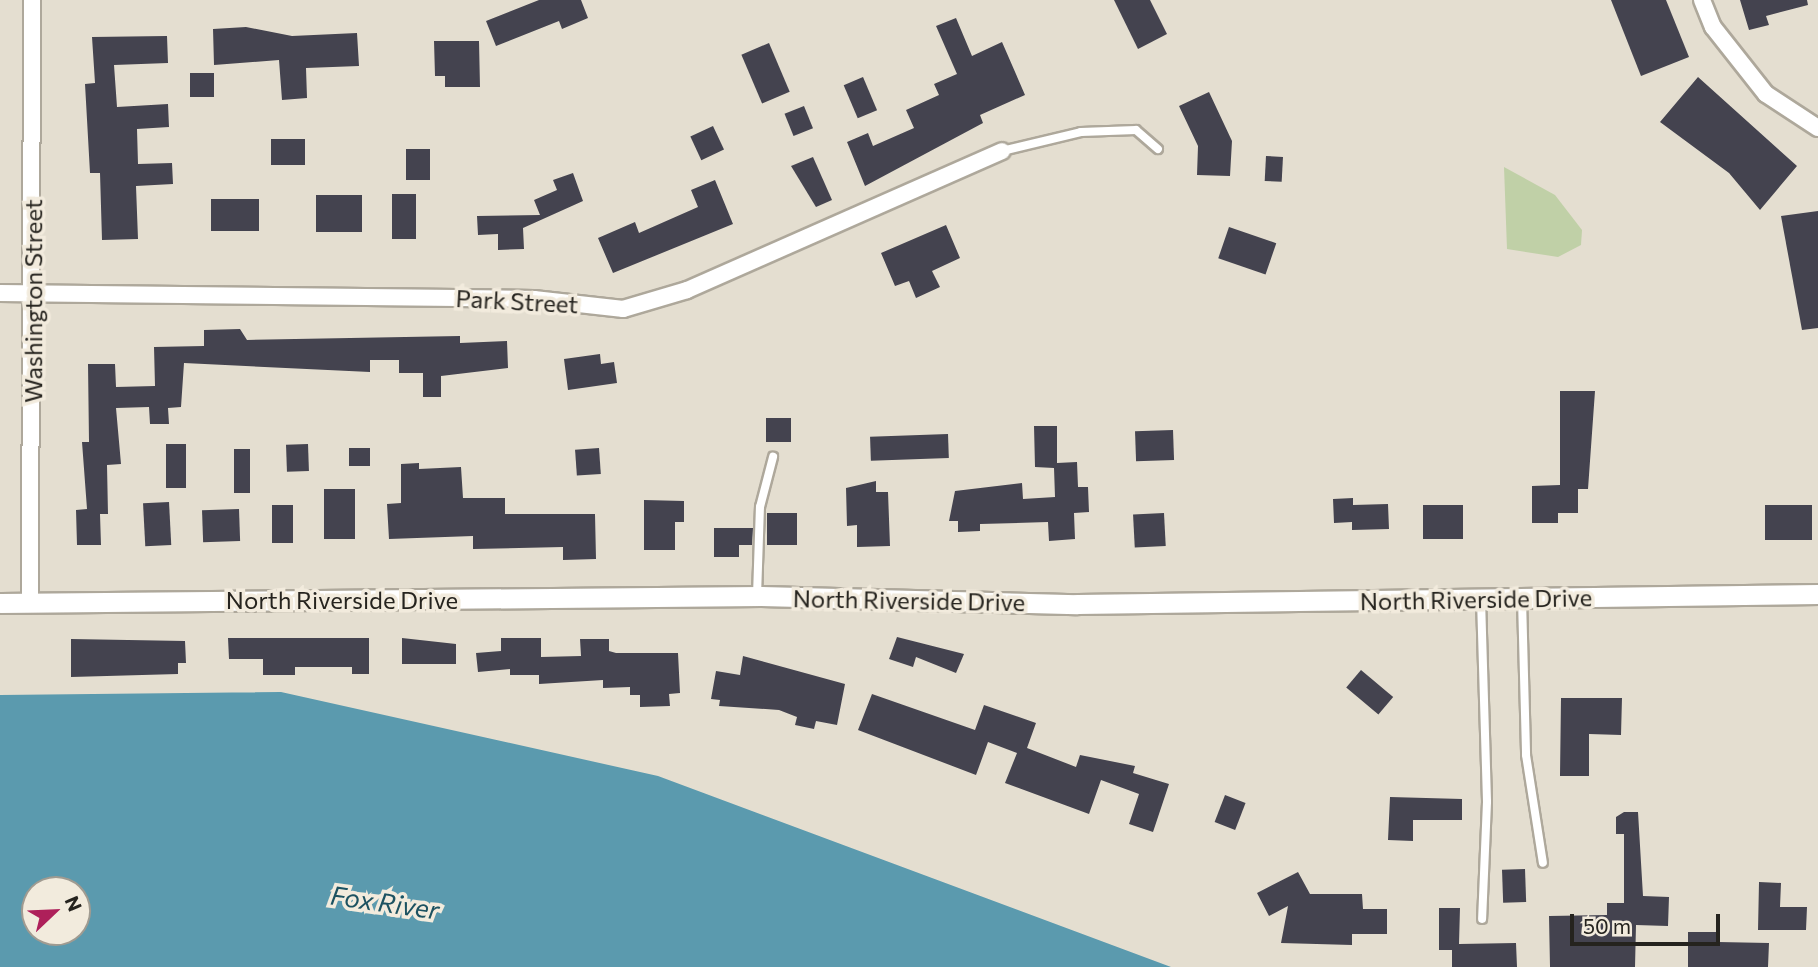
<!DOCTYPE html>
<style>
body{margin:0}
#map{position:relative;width:1818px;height:967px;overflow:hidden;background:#e4ded0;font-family:Commissioner,sans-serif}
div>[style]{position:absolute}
.green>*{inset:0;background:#c0d0a7}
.water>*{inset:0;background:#5b9aae}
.building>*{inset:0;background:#44434f;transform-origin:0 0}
.roads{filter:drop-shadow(2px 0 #aea89b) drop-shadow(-2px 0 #aea89b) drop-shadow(0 2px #aea89b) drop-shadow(0 -2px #aea89b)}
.service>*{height:8px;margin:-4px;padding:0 4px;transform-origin:4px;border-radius:4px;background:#fff}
.minor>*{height:16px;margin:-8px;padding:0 8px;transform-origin:8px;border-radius:8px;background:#fff}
.tertiary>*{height:19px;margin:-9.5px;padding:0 9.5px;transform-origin:9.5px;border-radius:9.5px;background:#fff}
span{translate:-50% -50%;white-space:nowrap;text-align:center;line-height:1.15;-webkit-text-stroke:7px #f2ebdd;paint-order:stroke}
.street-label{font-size:24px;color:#25231e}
.water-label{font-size:26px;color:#1c5261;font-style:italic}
.north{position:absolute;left:21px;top:876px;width:70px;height:70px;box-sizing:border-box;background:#f2ebdd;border:2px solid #a09b91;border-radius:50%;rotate:67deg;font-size:19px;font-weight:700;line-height:28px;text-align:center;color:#25231e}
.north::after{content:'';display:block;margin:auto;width:24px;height:32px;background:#ae205a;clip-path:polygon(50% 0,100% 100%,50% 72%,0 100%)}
.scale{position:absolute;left:1570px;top:914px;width:150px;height:32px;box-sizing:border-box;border:4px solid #25231e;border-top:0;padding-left:9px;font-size:21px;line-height:24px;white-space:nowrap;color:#25231e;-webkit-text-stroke:5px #f2ebdd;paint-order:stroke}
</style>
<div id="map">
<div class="green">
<i style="clip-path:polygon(1504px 167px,1555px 195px,1582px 230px,1581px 245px,1558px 257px,1507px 249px)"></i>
</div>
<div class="water">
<i style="clip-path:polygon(evenodd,281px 692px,658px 776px,1171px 967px,0 967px,0 695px,281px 692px,35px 890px,77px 890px,77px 932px,35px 932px,35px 890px)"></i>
</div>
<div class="building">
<i style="clip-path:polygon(539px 0,581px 0,588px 18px,562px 29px,559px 21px,496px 46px,486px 21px)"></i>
<i style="clip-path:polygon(1114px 0,1150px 0,1167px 34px,1138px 49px)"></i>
<i style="clip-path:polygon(1611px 0,1666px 0,1689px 57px,1641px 76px)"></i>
<i style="clip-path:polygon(1740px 0,1807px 0,1808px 5px,1766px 16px,1769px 25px,1749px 30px)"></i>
<i style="clip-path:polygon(956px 18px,972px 56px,1002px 42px,1025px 95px,980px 115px,983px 123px,865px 186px,847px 142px,868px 133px,873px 146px,914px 128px,906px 110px,939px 95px,934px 84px,957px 74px,936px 26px)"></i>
<i style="clip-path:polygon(246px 27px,292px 36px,357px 33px,359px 66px,306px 68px,307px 98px,282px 100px,279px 60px,214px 65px,213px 29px)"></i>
<i style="clip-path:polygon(167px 36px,168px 63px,114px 65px,117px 107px,168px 104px,169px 127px,137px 129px,138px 164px,172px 163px,173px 184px,136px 186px,138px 239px,102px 240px,100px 173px,90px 173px,85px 84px,95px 83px,92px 37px)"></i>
<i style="clip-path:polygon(434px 41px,479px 41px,480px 87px,445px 87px,445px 76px,435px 76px)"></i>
<i style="left:769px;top:43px;width:53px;height:30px;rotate:67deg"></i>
<i style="left:190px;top:73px;width:24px;height:24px"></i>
<i style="left:863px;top:77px;width:36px;height:21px;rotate:67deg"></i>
<i style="clip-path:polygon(1698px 77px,1797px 166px,1760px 210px,1729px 173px,1660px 122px)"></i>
<i style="clip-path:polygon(1209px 92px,1232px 141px,1230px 176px,1197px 175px,1198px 146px,1179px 106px)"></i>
<i style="left:804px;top:106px;width:24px;height:21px;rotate:68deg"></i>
<i style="left:713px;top:126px;width:26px;height:25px;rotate:65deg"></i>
<i style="left:271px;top:139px;width:34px;height:26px"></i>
<i style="left:406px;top:149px;width:24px;height:31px"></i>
<i style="left:1266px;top:156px;width:17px;height:25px;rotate:3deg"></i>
<i style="clip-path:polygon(813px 157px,832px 200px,816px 207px,791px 166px)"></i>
<i style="clip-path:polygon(573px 173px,583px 201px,523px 228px,524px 249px,498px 250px,498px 234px,478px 235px,477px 216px,540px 215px,534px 200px,557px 190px,553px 180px)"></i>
<i style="clip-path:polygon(715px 180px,733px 224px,613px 273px,598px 238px,635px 222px,639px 233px,698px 207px,691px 190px)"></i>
<i style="left:416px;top:194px;width:45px;height:24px;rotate:90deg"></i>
<i style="left:362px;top:195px;width:37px;height:46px;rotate:90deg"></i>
<i style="left:259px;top:199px;width:32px;height:48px;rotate:90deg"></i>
<i style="clip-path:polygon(1818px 211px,1818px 328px,1802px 330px,1781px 216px)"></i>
<i style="clip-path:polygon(946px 225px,960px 258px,932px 271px,940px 287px,916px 298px,909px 281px,895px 286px,881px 253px)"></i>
<i style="left:1229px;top:227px;width:50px;height:33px;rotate:19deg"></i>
<i style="clip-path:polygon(240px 329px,247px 340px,460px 336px,460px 343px,507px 341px,508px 368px,441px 376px,441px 397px,423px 397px,423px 373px,399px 373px,399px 360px,370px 360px,370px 372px,184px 363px,181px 407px,168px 408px,169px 424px,150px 424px,149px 407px,116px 408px,121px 464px,107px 465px,108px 514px,100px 514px,101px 545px,77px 545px,76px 510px,87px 509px,82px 442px,89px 442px,88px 364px,115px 364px,116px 387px,155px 386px,154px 347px,204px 346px,204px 330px)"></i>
<i style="clip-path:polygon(600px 354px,601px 364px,614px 362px,617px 383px,568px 390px,564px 359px)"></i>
<i style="clip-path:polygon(1560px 391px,1595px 391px,1588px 489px,1578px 489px,1578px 513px,1558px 513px,1558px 523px,1532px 523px,1532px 486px,1560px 485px)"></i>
<i style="left:766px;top:418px;width:25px;height:24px"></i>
<i style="clip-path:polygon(1034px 426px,1057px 426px,1057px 463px,1077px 462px,1078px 487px,1088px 487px,1089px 512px,1074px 513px,1075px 539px,1049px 541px,1048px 522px,980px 524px,980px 531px,958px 532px,958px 521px,949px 521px,955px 491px,1022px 483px,1023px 499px,1055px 497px,1054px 468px,1035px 467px)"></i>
<i style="left:1173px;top:430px;width:30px;height:38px;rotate:88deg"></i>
<i style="left:948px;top:434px;width:24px;height:78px;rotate:88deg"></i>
<i style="left:166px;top:444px;width:20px;height:44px"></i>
<i style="left:308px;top:444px;width:27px;height:22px;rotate:88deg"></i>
<i style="left:349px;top:448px;width:21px;height:18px"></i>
<i style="left:599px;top:448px;width:26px;height:24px;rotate:86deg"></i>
<i style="left:234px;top:449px;width:16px;height:44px"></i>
<i style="clip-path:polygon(419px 463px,419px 469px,461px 467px,463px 498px,505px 498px,505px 514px,595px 514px,596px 559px,563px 560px,563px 547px,473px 549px,473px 536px,389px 539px,387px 504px,401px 503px,401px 464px)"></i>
<i style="clip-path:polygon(876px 481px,876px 492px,888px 492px,890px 546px,857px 547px,857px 525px,847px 526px,846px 488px)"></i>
<i style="left:355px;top:489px;width:50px;height:31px;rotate:90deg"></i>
<i style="clip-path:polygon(1353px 498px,1353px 505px,1388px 504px,1389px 529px,1352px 530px,1352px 522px,1334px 523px,1333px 499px)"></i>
<i style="clip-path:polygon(644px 500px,684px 501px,684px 522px,675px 522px,675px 550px,644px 550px)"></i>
<i style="left:169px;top:502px;width:43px;height:26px;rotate:87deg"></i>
<i style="left:272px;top:505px;width:21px;height:38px"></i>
<i style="left:1463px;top:505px;width:34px;height:40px;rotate:90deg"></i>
<i style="left:1765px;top:505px;width:47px;height:35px"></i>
<i style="left:239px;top:509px;width:32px;height:37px;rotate:88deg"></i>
<i style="left:767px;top:513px;width:30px;height:32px"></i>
<i style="left:1164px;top:513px;width:33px;height:31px;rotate:87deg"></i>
<i style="clip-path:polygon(714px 528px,753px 528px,752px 545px,739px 545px,739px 557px,714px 557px)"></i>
<i style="clip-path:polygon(897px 637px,964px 654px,956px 673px,916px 657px,913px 667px,889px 659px)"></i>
<i style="clip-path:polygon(228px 638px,369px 638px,369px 674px,352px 674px,352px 667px,295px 667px,295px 675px,263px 675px,263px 659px,229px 659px)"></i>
<i style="clip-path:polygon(402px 638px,456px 644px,456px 664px,402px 664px)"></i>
<i style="clip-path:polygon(501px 638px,541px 638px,541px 657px,581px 656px,580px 639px,609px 639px,609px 651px,616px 653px,678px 653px,680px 693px,669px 694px,670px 706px,640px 707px,640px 695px,630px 695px,630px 687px,603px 688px,603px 680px,539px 684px,539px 675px,510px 675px,510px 669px,478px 672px,476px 653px,501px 651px)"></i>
<i style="clip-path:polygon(71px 639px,185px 641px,186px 663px,178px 663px,178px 674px,71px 677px)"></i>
<i style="clip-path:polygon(743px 656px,845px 684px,837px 725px,816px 721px,814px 729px,795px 725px,797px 717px,779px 710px,719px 706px,720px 700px,711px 699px,716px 671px,740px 675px)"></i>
<i style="left:1361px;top:670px;width:42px;height:23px;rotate:40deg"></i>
<i style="clip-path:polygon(872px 694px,975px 730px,984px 705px,1036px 723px,1027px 748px,1076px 767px,1080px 755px,1135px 766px,1133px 773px,1169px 784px,1153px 832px,1129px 824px,1139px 794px,1101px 780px,1089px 814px,1005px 783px,1017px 753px,988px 742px,976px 775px,858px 730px)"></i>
<i style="clip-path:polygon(1561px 698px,1622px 698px,1621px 735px,1589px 734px,1589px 776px,1560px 776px)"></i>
<i style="left:1225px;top:795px;width:22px;height:29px;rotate:21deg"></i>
<i style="clip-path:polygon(1390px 797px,1462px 799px,1462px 820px,1413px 820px,1413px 841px,1388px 840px)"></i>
<i style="clip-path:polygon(1624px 812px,1638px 812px,1643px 896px,1669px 897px,1668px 926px,1636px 925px,1635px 967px,1550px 967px,1549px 916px,1607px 915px,1607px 903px,1624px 903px,1624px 834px,1616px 834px,1616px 817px)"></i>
<i style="left:1525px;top:869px;width:33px;height:23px;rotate:88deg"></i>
<i style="clip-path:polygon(1298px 872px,1310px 894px,1362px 894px,1363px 909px,1387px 909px,1387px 934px,1352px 934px,1352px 945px,1281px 943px,1288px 906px,1269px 916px,1257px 893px)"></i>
<i style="clip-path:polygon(1759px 882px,1781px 883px,1780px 907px,1807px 907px,1806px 930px,1758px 930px)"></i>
<i style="clip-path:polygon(1439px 908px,1460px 908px,1459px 944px,1516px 943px,1517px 967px,1452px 967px,1452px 950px,1439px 950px)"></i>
<i style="clip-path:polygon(1688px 932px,1718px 932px,1718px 942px,1769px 943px,1768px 967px,1688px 967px)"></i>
</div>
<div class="roads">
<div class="service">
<i style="left:1002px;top:151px;width:81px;rotate:-13.5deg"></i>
<i style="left:1081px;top:132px;width:55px;rotate:-2.1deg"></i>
<i style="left:1136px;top:130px;width:29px;rotate:41deg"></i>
<i style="left:757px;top:596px;width:89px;rotate:-88.1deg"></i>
<i style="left:760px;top:507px;width:52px;rotate:-75.4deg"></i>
<i style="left:1481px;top:599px;width:203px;rotate:88.3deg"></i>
<i style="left:1487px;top:802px;width:117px;rotate:92.4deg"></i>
<i style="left:1522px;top:599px;width:156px;rotate:88.5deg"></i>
<i style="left:1526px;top:755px;width:109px;rotate:81.1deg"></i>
</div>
<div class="minor">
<i style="left:1702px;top:0;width:29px;rotate:68deg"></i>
<i style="left:1713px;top:27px;width:85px;rotate:51.7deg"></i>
<i style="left:1766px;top:94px;width:62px;rotate:33.2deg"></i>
<i style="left:0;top:293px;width:534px;rotate:0.64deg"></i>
<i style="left:534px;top:299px;width:90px;rotate:6.4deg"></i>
<i style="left:623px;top:309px;width:67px;rotate:-16.5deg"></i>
<i style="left:687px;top:290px;width:344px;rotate:-23.8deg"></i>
<i style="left:30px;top:602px;width:602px;rotate:-89.81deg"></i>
</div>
<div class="tertiary">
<i style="left:0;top:603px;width:761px;rotate:-0.53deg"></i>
<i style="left:761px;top:596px;width:316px;rotate:1.5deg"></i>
<i style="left:1077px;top:604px;width:741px;rotate:-0.77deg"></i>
</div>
</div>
<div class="street-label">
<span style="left:33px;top:301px;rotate:-90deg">Washington Street</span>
<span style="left:517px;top:301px;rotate:3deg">Park Street</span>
<span style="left:1476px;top:599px;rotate:-1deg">North Riverside Drive</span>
<span style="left:342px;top:600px">North Riverside Drive</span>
<span style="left:909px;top:600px;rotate:1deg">North Riverside Drive</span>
</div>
<div class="water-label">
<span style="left:385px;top:902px;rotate:8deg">Fox River</span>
</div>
<div class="north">N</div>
<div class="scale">50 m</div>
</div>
